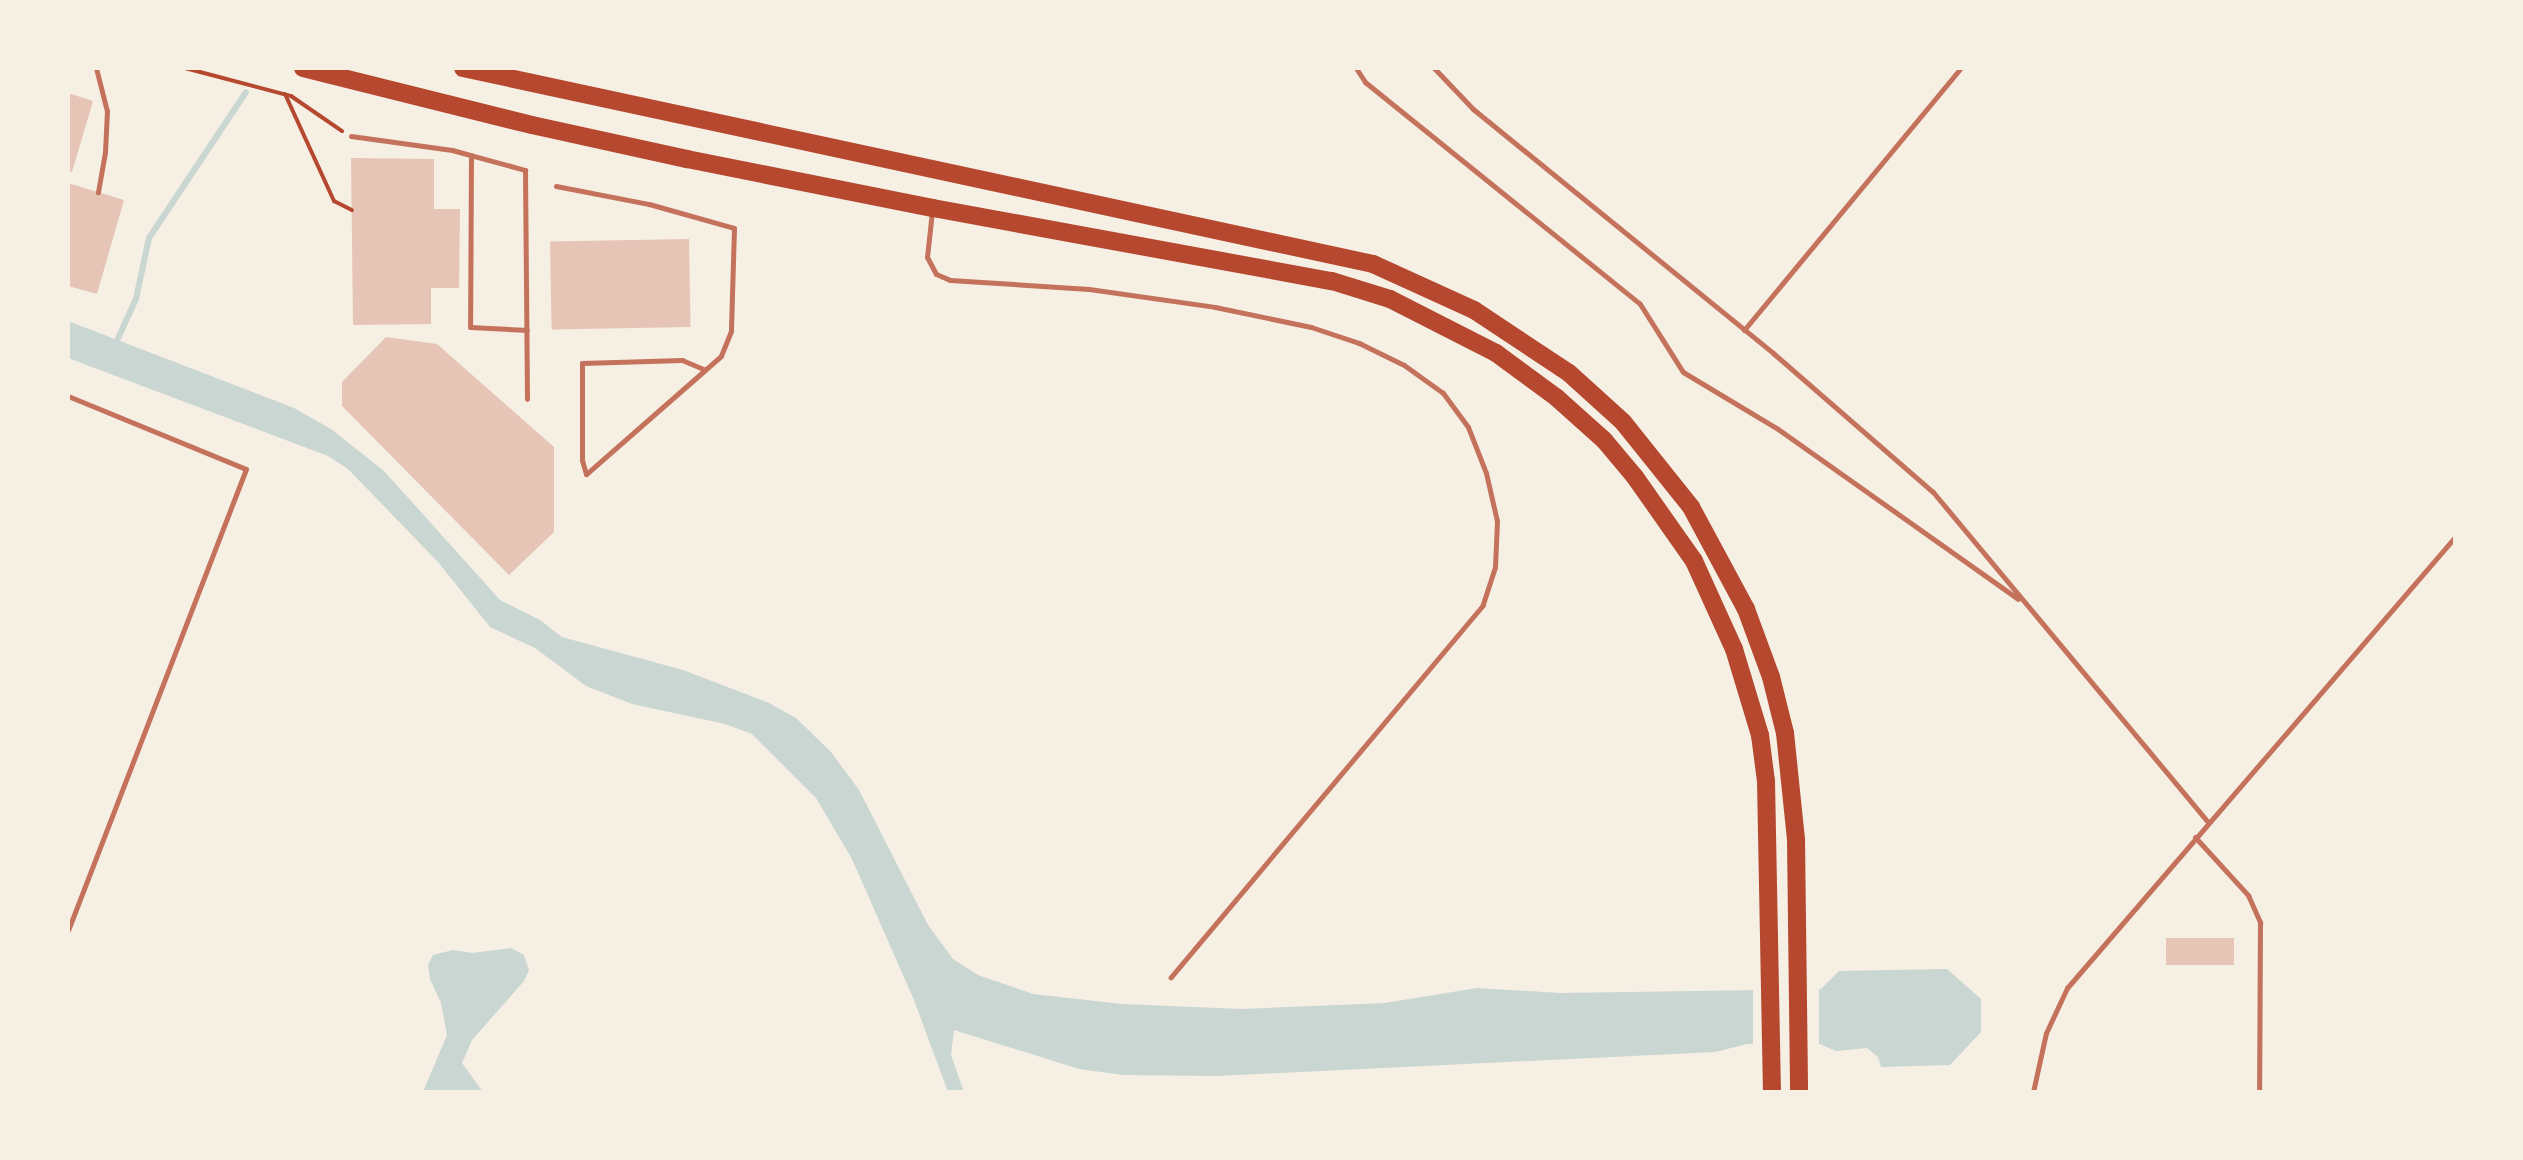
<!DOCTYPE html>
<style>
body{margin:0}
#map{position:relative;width:2523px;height:1160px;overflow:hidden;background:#f6efe4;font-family:Mulish,sans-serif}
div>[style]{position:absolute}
.water>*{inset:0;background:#c9d6d2}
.pier>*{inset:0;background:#f6efe4;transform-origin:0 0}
.stream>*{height:6px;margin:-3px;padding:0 3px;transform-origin:3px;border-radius:3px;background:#c9d6d2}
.building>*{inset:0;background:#e6c5b7;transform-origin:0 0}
.path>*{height:4px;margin:-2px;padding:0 2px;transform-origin:2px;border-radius:2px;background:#b5482f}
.service>*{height:5px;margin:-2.5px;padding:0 2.5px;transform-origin:2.5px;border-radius:2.5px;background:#c5725c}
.primary>*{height:18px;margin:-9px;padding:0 9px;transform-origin:9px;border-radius:9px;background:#b5482f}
span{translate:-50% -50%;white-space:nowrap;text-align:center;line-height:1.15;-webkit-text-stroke:8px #f6efe4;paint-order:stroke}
.frame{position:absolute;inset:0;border:70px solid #f6efe4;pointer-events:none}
</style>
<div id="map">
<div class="water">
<i style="clip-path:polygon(68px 321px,294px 408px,331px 429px,384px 471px,500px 600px,540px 620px,562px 637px,683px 670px,769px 703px,796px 718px,831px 752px,859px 790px,928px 925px,953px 959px,978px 975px,1033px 994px,1122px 1004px,1241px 1009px,1385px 1003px,1477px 988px,1560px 993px,1821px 989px,1839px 971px,1947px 969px,1981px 999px,1981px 1032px,1950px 1065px,1881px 1067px,1878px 1057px,1867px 1048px,1836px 1051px,1820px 1044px,1747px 1044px,1715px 1052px,1217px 1076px,1123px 1075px,1079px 1069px,954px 1030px,951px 1055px,964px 1092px,948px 1092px,914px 1000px,852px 859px,816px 798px,752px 734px,725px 724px,632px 704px,586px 686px,535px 648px,490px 627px,438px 562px,348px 469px,328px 456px,68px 358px)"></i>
<i style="clip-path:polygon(511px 948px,524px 955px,529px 970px,524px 981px,472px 1040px,462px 1063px,483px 1092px,423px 1092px,447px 1035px,441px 1003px,430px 979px,428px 965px,433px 955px,453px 950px,472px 953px)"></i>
</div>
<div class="pier">
<i style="left:1819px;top:987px;width:58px;height:66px;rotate:90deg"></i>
</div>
<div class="stream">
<i style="left:115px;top:345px;width:51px;rotate:-65.5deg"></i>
<i style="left:136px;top:299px;width:62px;rotate:-78deg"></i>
<i style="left:149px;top:238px;width:175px;rotate:-56.4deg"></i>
</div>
<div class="building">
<i style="clip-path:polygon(68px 93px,93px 101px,72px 172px,68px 171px)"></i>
<i style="clip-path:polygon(351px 158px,434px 159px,434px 209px,460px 209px,459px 288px,431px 288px,431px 324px,353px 325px)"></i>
<i style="clip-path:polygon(68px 183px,124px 200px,97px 294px,68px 286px)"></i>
<i style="left:689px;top:239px;width:88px;height:139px;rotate:89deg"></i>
<i style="clip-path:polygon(386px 337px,437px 344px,554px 447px,554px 532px,509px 575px,342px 406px,342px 382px)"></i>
<i style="left:2166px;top:938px;width:68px;height:27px"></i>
</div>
<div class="path">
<i style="left:185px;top:68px;width:110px;rotate:14.8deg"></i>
<i style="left:291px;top:96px;width:62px;rotate:34.5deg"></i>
<i style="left:285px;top:94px;width:118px;rotate:65.4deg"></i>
<i style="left:334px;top:201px;width:20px;rotate:27deg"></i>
</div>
<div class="service">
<i style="left:96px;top:68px;width:44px;rotate:75.7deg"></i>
<i style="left:107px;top:111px;width:41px;rotate:92.8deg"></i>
<i style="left:105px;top:152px;width:41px;rotate:99.9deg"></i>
<i style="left:1356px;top:68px;width:17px;rotate:57deg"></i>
<i style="left:1365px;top:82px;width:353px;rotate:38.9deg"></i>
<i style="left:1640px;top:304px;width:80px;rotate:57.7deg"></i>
<i style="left:1683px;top:372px;width:111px;rotate:31deg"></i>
<i style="left:1778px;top:429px;width:294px;rotate:35.3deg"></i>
<i style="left:1434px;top:68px;width:57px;rotate:46.4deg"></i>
<i style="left:1473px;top:109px;width:387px;rotate:39.1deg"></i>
<i style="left:1773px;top:353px;width:212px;rotate:41deg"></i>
<i style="left:1933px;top:492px;width:428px;rotate:50.2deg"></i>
<i style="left:351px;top:136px;width:102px;rotate:7.9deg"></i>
<i style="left:452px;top:150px;width:76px;rotate:15.3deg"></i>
<i style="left:525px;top:170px;width:229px;rotate:89.5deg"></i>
<i style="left:471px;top:155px;width:172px;rotate:90.3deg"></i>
<i style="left:470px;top:327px;width:57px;rotate:3deg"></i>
<i style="left:556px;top:186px;width:95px;rotate:11deg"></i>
<i style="left:649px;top:204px;width:88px;rotate:15.8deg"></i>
<i style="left:734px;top:228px;width:103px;rotate:91.7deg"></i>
<i style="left:731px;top:331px;width:27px;rotate:112deg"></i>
<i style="left:721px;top:356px;width:21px;rotate:139deg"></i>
<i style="left:705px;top:370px;width:158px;rotate:138.8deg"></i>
<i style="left:586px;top:474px;width:15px;rotate:-106deg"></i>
<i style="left:582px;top:460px;width:97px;rotate:-90deg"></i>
<i style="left:582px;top:363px;width:100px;rotate:-1.7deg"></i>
<i style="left:682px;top:360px;width:25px;rotate:23deg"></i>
<i style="left:932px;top:211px;width:46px;rotate:96.2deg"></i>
<i style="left:927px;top:257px;width:19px;rotate:62deg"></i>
<i style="left:936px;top:274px;width:15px;rotate:23deg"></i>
<i style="left:950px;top:280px;width:139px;rotate:3.7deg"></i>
<i style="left:1089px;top:289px;width:127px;rotate:8.1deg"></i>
<i style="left:1215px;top:307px;width:98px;rotate:11.8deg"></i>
<i style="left:1311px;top:327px;width:51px;rotate:18.4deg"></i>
<i style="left:1359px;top:343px;width:50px;rotate:26.1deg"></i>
<i style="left:1404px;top:365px;width:48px;rotate:35.7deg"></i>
<i style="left:1443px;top:393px;width:42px;rotate:53.7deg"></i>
<i style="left:1468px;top:427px;width:49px;rotate:68.6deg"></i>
<i style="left:1486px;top:473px;width:49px;rotate:77.1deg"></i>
<i style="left:1497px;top:521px;width:46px;rotate:92.5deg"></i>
<i style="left:1495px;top:567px;width:40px;rotate:108deg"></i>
<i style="left:1483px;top:605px;width:486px;rotate:130deg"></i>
<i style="left:1744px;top:330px;width:340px;rotate:-50.4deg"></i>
<i style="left:68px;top:396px;width:192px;rotate:22.3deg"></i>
<i style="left:246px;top:469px;width:494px;rotate:111.1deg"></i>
<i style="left:2195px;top:837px;width:79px;rotate:47.6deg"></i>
<i style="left:2248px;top:895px;width:30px;rotate:66deg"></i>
<i style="left:2260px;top:922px;width:170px;rotate:90.3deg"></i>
<i style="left:2033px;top:1092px;width:60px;rotate:-77.6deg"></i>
<i style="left:2046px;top:1033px;width:50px;rotate:-65deg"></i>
<i style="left:2067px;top:988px;width:595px;rotate:-49.29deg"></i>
</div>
<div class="primary">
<i style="left:303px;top:68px;width:236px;rotate:14deg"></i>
<i style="left:532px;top:125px;width:159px;rotate:12.4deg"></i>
<i style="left:687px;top:159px;width:251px;rotate:11.3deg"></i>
<i style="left:933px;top:208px;width:406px;rotate:10.4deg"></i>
<i style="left:1332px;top:281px;width:61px;rotate:17.2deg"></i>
<i style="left:1390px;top:299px;width:119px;rotate:27deg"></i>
<i style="left:1496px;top:353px;width:76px;rotate:36.4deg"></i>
<i style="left:1557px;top:398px;width:63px;rotate:41.8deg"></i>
<i style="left:1604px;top:440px;width:48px;rotate:50deg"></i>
<i style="left:1635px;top:477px;width:103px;rotate:54.9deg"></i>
<i style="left:1694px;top:561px;width:97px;rotate:65.6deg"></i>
<i style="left:1734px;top:649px;width:90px;rotate:73.2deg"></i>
<i style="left:1760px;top:735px;width:46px;rotate:82.6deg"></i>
<i style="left:1766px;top:781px;width:311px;rotate:88.9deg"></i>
<i style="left:463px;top:68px;width:931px;rotate:12.15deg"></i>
<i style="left:1373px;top:264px;width:111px;rotate:24.5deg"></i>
<i style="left:1474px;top:310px;width:114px;rotate:33.6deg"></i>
<i style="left:1569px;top:373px;width:73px;rotate:42.2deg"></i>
<i style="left:1623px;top:422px;width:109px;rotate:51.3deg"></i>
<i style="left:1691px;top:507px;width:116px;rotate:61.7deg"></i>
<i style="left:1746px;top:609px;width:72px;rotate:69.8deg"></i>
<i style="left:1771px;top:677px;width:58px;rotate:76deg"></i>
<i style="left:1785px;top:733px;width:107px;rotate:84.1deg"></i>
<i style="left:1796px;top:839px;width:253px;rotate:89.3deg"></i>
</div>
<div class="frame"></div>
</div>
